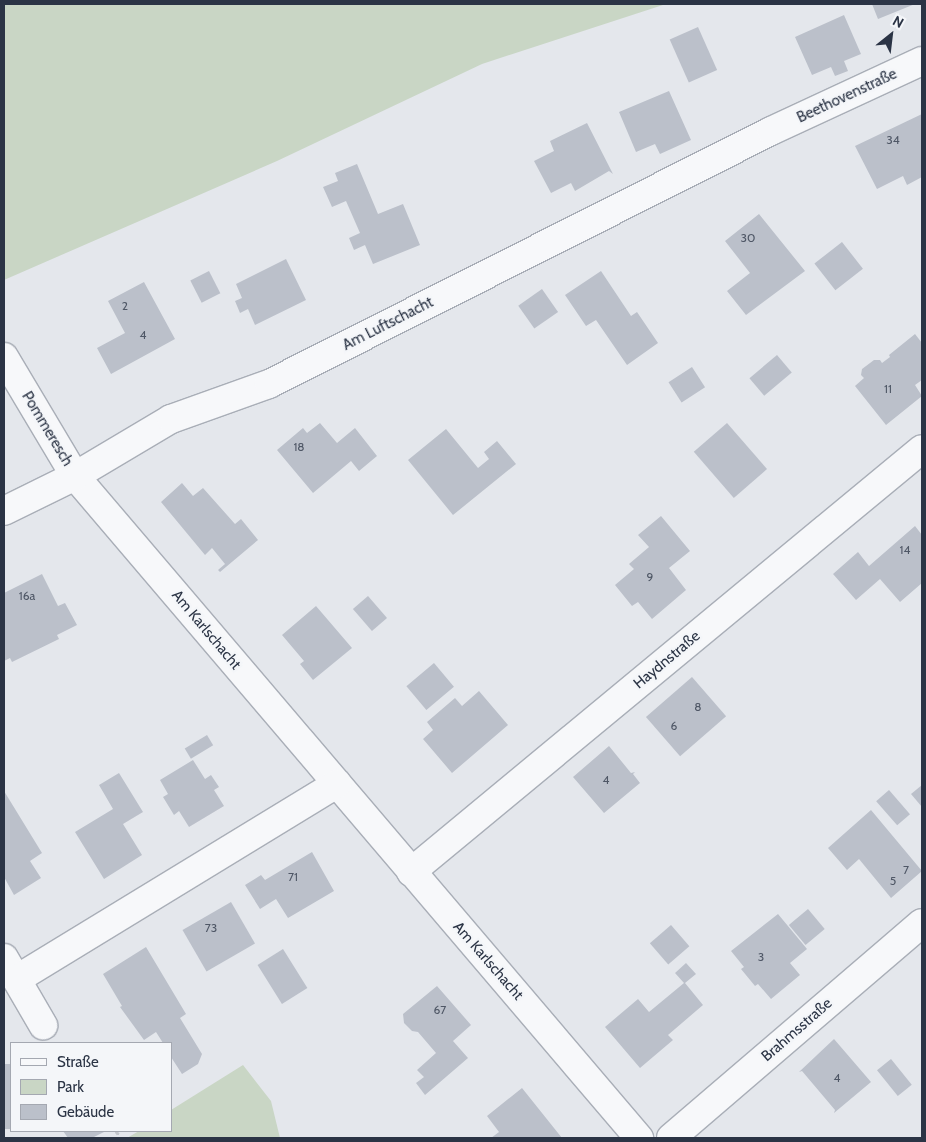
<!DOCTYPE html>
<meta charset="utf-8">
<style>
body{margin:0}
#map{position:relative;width:926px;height:1142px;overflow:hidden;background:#e4e7ec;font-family:Cabin,sans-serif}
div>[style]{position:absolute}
.green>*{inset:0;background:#c9d6c5}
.building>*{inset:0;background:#bbc0ca;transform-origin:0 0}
.path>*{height:3px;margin-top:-1.5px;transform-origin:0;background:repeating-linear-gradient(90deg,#c2c5cb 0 4px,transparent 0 8px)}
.roads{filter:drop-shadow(1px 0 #a9aeb7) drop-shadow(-1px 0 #a9aeb7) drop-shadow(0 1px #a9aeb7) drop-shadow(0 -1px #a9aeb7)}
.minor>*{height:28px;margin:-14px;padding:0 14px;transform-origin:14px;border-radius:14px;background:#f7f8fa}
span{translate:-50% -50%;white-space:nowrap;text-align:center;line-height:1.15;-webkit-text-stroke:4.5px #f4f6f9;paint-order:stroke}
.number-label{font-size:12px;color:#4f5766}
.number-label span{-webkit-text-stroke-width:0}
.street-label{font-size:15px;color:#2b3445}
.frame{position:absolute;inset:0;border:5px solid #2b3445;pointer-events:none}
.legend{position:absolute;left:10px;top:1042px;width:162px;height:90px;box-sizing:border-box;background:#f4f6f9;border:1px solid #a4a8b1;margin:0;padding:6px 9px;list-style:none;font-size:15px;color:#2b3445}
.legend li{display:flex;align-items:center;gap:10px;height:25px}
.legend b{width:25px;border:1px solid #a4a8b1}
.north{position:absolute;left:866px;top:10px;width:50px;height:50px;-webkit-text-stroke:4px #f4f6f9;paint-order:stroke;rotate:29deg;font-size:14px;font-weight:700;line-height:20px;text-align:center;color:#2b3445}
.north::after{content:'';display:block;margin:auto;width:18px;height:22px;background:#2b3445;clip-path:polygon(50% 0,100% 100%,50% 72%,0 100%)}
</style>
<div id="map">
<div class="green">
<i style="clip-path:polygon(4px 4px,666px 4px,482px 64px,277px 161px,4px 280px)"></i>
<i style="clip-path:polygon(243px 1065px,271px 1101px,280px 1138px,127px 1138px,139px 1131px,171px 1131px,171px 1110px)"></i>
</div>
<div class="building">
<i style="clip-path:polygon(872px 4px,915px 4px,878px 19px)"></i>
<i style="clip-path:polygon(844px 15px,861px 54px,844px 61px,848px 71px,835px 76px,831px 67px,812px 75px,795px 37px)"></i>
<i style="left:698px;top:27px;width:47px;height:31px;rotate:66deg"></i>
<i style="clip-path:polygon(669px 91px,691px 140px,660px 154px,655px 144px,636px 152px,619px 112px)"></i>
<i style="clip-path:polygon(922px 114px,922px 177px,907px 185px,903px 176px,877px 189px,855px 146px)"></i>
<i style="clip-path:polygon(587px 123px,613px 174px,609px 171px,575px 191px,571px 183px,551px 193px,534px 161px,554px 151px,550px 141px)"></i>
<i style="clip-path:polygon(357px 164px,378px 214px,403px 204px,420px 245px,373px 264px,365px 245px,354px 250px,349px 238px,360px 233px,346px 201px,332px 207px,323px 187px,338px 181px,335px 173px)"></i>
<i style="clip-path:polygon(759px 214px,805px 271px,746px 315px,727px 291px,750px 273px,725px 241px)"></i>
<i style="left:842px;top:242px;width:34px;height:35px;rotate:52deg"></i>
<i style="clip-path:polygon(286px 259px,306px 300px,255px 325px,248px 309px,240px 313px,235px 301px,242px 298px,236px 284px)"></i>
<i style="left:209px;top:271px;width:25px;height:21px;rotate:63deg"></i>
<i style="clip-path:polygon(601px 271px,631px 316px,637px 312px,658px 343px,627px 365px,596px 320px,586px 326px,565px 295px)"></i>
<i style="clip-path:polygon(144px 282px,175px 339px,111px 374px,97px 348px,125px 333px,108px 301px)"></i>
<i style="left:542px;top:289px;width:28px;height:29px;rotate:55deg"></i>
<i style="clip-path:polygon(915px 334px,922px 343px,922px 380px,915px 385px,922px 396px,886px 425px,855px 386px,864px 378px,861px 375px,862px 369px,874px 360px,880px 360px,882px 363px,890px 357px,889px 355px)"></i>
<i style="left:777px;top:355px;width:23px;height:36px;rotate:50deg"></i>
<i style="left:692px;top:367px;width:24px;height:28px;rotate:57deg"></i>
<i style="clip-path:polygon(320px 423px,337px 443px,355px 428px,377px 456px,359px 471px,351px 461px,313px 493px,277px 450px,303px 428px,307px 433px)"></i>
<i style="left:727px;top:423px;width:61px;height:44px;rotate:49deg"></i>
<i style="clip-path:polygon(446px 429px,478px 468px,489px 459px,484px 452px,497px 441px,516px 464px,453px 515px,408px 460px)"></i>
<i style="clip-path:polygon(182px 483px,193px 496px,203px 488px,235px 524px,241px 519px,258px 540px,220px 572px,218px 570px,225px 564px,212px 548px,205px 555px,161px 502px)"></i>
<i style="clip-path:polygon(661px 516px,690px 551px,669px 568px,686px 590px,652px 619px,638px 602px,632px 606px,615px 585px,634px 569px,629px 564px,649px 547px,638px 535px)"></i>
<i style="clip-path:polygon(915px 526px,922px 535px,922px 583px,900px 602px,880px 579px,856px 600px,833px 574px,858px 552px,869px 566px)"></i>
<i style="clip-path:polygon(42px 574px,58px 606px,65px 603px,77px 625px,57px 635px,59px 639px,12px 662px,10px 658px,4px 661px,4px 593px)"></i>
<i style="left:368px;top:596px;width:29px;height:20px;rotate:49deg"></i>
<i style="clip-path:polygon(316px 606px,352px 648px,313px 680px,300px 664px,304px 661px,282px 635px)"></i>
<i style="left:434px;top:663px;width:31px;height:36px;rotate:50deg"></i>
<i style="left:692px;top:677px;width:52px;height:61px;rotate:49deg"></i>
<i style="clip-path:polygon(479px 691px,508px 725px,452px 773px,423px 739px,433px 730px,427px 722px,455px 698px,462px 706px)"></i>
<i style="left:207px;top:735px;width:12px;height:26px;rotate:59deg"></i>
<i style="clip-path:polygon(609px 746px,631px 773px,635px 772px,633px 774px,640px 783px,604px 813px,573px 777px)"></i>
<i style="clip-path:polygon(193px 760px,205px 779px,211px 775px,219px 787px,214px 790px,224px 806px,189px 827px,179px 811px,174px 815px,163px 797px,168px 794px,160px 780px)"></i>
<i style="clip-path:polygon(119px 773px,143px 812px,123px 824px,142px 855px,104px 879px,75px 832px,113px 809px,99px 785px)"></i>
<i style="clip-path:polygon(922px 785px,922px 807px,911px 794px)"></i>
<i style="left:889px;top:790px;width:32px;height:17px;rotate:49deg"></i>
<i style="clip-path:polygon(4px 791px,42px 853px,30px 861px,41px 878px,14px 895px,4px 877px)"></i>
<i style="clip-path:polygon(871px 810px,922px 871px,891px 898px,859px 859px,847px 870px,828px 848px)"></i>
<i style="clip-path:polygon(312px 852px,334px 891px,288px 918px,276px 899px,260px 909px,245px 885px,261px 875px,265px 880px)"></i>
<i style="left:231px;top:902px;width:48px;height:56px;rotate:60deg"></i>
<i style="left:808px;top:909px;width:26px;height:25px;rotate:50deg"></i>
<i style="clip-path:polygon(778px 914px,807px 949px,790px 963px,800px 975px,771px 999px,758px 984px,755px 986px,741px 969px,744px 967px,731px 951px)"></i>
<i style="left:671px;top:925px;width:28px;height:28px;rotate:49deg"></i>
<i style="clip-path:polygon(146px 947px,186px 1014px,180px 1018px,202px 1054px,198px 1064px,182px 1074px,171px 1057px,171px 1043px,163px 1043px,156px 1032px,144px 1040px,120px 1007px,122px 1006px,103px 974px)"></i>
<i style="left:283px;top:949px;width:46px;height:30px;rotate:58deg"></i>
<i style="clip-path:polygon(686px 963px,696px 974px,685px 983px,703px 1005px,668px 1035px,673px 1040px,640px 1068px,605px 1027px,638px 999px,649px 1012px,684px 983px,675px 973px)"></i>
<i style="clip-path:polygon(437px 986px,471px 1025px,453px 1041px,468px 1058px,425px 1095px,416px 1083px,424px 1077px,417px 1070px,436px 1053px,418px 1032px,412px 1031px,404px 1023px,403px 1014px)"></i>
<i style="clip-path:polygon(834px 1039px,871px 1082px,834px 1113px,835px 1110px,802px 1071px,799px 1072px)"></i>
<i style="left:891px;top:1059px;width:33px;height:18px;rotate:51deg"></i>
<i style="left:11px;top:1064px;width:65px;height:8px;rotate:90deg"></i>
<i style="clip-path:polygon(522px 1088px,562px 1138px,491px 1138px,499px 1132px,487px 1116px)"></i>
<i style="clip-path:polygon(63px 1131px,106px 1131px,92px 1138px,68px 1138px)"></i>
</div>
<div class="path">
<i style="left:116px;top:1131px;width:9px;rotate:54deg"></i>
</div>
<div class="roads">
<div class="minor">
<i style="left:4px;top:357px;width:139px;rotate:59.2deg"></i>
<i style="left:75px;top:476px;width:870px;rotate:49.57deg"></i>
<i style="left:4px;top:511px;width:79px;rotate:-26.2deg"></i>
<i style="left:75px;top:476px;width:112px;rotate:-30.7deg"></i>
<i style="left:171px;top:419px;width:104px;rotate:-19.7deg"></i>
<i style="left:269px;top:384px;width:562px;rotate:-26.75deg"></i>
<i style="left:771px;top:131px;width:166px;rotate:-24.9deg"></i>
<i style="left:411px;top:872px;width:663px;rotate:-39.62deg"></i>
<i style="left:4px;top:958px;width:78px;rotate:59.8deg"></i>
<i style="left:17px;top:979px;width:375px;rotate:-31.4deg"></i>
<i style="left:671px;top:1138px;width:330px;rotate:-40.6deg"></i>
</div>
</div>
<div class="number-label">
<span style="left:893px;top:140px">34</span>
<span style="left:748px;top:238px">30</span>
<span style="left:125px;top:306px">2</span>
<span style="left:143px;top:335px">4</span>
<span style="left:888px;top:389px">11</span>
<span style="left:299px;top:447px">18</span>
<span style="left:905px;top:550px">14</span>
<span style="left:650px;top:577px">9</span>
<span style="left:27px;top:596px">16a</span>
<span style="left:698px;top:707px">8</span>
<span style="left:674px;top:726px">6</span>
<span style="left:606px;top:780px">4</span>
<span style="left:906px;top:870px">7</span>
<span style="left:293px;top:877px">71</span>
<span style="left:893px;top:881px">5</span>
<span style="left:211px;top:928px">73</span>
<span style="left:761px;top:957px">3</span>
<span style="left:440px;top:1010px">67</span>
<span style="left:837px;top:1078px">4</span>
</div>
<div class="street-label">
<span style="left:847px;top:96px;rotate:-25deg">Beethovenstraße</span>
<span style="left:388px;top:324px;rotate:-27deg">Am Luftschacht</span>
<span style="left:47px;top:429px;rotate:59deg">Pommeresch</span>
<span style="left:206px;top:630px;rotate:50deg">Am Karlschacht</span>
<span style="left:667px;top:660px;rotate:-40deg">Haydnstraße</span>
<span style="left:488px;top:961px;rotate:49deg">Am Karlschacht</span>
<span style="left:797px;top:1030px;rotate:-41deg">Brahmsstraße</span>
</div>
<div class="frame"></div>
<ul class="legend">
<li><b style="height:6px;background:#f7f8fa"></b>Straße</li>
<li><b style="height:14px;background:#c9d6c5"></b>Park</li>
<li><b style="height:14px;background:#bbc0ca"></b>Gebäude</li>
</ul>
<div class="north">N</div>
</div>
